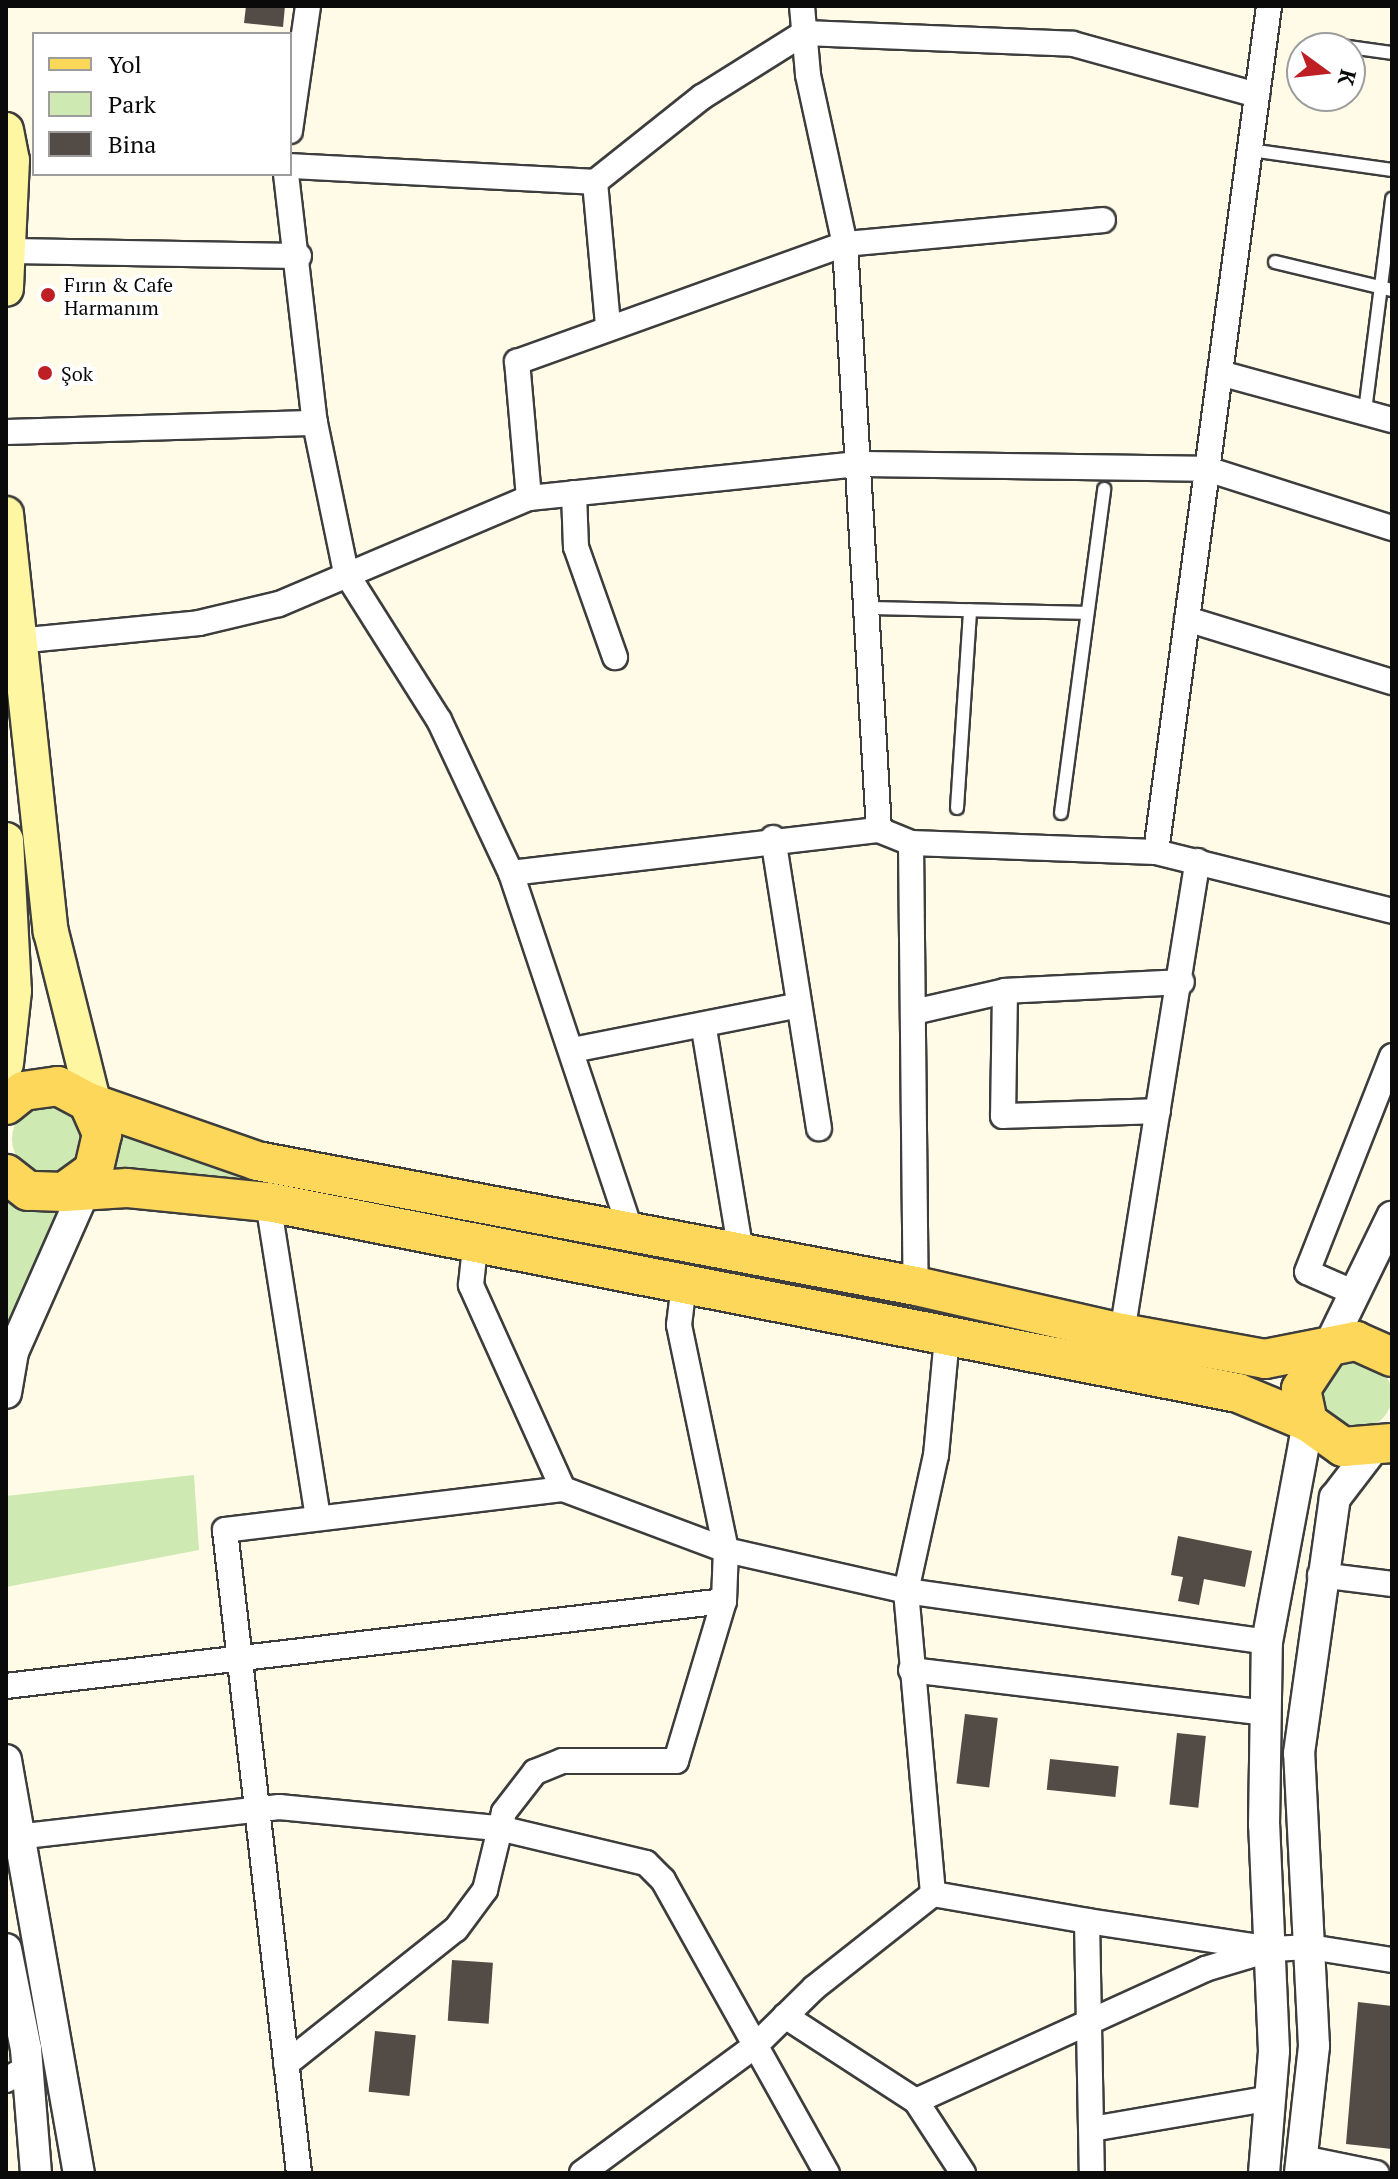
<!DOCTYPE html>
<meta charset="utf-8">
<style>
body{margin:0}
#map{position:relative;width:1398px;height:2179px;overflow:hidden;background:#fffbe7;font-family:"PT Serif",serif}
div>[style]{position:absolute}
.green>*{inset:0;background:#cee9b1}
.round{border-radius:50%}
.building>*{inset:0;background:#534b46;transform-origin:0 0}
.roads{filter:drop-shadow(2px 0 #3d3d3d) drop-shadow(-2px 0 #3d3d3d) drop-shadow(0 2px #3d3d3d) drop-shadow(0 -2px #3d3d3d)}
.service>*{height:12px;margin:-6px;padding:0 6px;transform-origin:6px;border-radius:6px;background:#fff}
.minor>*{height:24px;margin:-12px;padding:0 12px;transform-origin:12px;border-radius:12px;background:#fff}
.tertiary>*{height:30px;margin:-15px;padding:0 15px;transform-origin:15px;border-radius:15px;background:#fff}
.secondary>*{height:34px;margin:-17px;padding:0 17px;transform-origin:17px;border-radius:17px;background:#fff6a2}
.primary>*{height:38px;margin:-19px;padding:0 19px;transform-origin:19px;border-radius:19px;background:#fdd759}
.dots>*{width:22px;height:22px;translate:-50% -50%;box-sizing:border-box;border:4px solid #fff;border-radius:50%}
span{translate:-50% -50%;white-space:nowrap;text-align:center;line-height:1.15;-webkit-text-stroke:8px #fff;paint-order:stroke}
.poi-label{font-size:20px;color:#0a0a0a}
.left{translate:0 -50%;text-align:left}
.frame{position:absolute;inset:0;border:8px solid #0a0a0a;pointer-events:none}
.legend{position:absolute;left:32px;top:32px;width:260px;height:144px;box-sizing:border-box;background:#fff;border:2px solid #9d9d9d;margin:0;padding:10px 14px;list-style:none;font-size:24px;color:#0a0a0a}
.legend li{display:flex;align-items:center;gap:16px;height:40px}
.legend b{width:40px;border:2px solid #9d9d9d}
.north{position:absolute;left:1286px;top:32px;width:80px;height:80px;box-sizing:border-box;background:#fff;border:2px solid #9d9d9d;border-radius:50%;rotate:105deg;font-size:22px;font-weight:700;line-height:32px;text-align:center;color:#0a0a0a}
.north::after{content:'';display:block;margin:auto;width:28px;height:36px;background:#bd1f25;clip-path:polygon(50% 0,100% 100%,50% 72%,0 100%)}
</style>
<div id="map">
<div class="green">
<i class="round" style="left:12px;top:1103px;width:72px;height:72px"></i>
<i style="clip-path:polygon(115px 1130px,299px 1180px,297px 1189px,107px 1176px)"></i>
<i style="clip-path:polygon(6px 1200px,55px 1213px,6px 1333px)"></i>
<i class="round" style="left:1324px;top:1361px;width:68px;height:68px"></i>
<i style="clip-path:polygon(194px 1475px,199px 1550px,6px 1587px,6px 1496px)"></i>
</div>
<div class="building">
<i style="clip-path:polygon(246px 6px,285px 6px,283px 27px,244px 23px)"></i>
<i style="clip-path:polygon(1178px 1536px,1252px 1551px,1245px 1587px,1204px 1579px,1199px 1605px,1178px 1601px,1183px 1577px,1171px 1575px)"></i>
<i style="left:965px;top:1714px;width:33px;height:70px;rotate:7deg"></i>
<i style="left:1177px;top:1733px;width:29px;height:72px;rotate:6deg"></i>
<i style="left:1050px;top:1759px;width:69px;height:31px;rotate:6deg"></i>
<i style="left:452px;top:1960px;width:41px;height:61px;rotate:4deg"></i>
<i style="clip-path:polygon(1358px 2002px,1392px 2006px,1392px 2149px,1346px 2144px)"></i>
<i style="left:375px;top:2031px;width:41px;height:61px;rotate:6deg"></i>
</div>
<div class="roads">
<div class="service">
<i style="left:1320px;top:43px;width:73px;rotate:7.9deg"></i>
<i style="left:1250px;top:150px;width:143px;rotate:8deg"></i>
<i style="left:1275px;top:262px;width:120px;rotate:13.5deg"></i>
<i style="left:1366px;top:403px;width:206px;rotate:-82.7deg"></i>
<i style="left:866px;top:608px;width:219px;rotate:1.3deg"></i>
<i style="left:957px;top:808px;width:198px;rotate:-86.2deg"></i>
<i style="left:1061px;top:813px;width:327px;rotate:-82.4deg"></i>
</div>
<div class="minor">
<i style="left:802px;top:6px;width:69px;rotate:85deg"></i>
<i style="left:808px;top:75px;width:173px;rotate:77.7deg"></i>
<i style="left:845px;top:244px;width:587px;rotate:86.68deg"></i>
<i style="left:290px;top:131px;width:126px;rotate:-81.8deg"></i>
<i style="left:290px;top:166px;width:305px;rotate:3deg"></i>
<i style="left:595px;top:182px;width:143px;rotate:84.8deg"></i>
<i style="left:286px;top:174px;width:251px;rotate:83.4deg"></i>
<i style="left:315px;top:423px;width:153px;rotate:78.3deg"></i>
<i style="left:346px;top:573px;width:174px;rotate:57.7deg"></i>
<i style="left:439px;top:720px;width:169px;rotate:64.8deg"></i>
<i style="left:511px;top:873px;width:381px;rotate:71.5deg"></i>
<i style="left:595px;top:182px;width:137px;rotate:-38.5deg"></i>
<i style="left:702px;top:97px;width:120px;rotate:-32.1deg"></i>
<i style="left:804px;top:33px;width:269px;rotate:2.3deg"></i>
<i style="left:1073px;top:44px;width:191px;rotate:15.5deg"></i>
<i style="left:8px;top:251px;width:291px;rotate:1deg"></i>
<i style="left:1220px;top:373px;width:178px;rotate:15.3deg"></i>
<i style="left:6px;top:432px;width:309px;rotate:-1.7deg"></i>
<i style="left:574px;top:493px;width:54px;rotate:87.9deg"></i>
<i style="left:576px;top:547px;width:117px;rotate:70.5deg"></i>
<i style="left:529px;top:498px;width:137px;rotate:-95deg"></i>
<i style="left:517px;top:362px;width:349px;rotate:-19.8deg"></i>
<i style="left:845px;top:244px;width:259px;rotate:-5.3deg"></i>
<i style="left:1187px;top:619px;width:214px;rotate:17.1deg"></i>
<i style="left:17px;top:641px;width:183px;rotate:-5.6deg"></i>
<i style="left:199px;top:623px;width:82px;rotate:-13.4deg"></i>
<i style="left:279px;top:604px;width:272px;rotate:-23deg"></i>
<i style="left:529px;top:498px;width:331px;rotate:-5.9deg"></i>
<i style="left:858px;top:464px;width:349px;rotate:0.8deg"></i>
<i style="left:1207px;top:469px;width:194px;rotate:17.7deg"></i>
<i style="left:773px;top:838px;width:294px;rotate:81deg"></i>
<i style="left:911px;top:843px;width:443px;rotate:89.4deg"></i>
<i style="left:1156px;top:852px;width:854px;rotate:-82.39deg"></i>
<i style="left:511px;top:873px;width:371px;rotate:-6.7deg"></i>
<i style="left:879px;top:830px;width:35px;rotate:22deg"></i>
<i style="left:911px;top:843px;width:245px;rotate:2.1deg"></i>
<i style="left:1156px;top:852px;width:243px;rotate:14deg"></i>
<i style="left:1005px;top:991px;width:125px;rotate:90.9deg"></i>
<i style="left:1003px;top:1116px;width:155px;rotate:-1.8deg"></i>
<i style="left:918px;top:1011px;width:89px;rotate:-12.9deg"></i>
<i style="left:1005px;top:991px;width:177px;rotate:-2.9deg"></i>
<i style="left:704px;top:1029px;width:227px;rotate:80.6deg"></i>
<i style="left:573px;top:1050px;width:227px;rotate:-11.2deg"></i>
<i style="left:268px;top:1202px;width:318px;rotate:81deg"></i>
<i style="left:1355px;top:1293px;width:52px;rotate:-156.4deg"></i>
<i style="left:1307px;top:1272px;width:232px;rotate:-68.5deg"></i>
<i style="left:1122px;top:1333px;width:478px;rotate:-80.9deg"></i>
<i style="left:947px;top:1337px;width:119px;rotate:95.3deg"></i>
<i style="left:936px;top:1455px;width:139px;rotate:102.4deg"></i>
<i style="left:906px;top:1591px;width:304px;rotate:84.9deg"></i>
<i style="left:933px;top:1894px;width:156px;rotate:9.9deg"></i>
<i style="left:1087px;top:1921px;width:252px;rotate:88.9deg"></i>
<i style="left:563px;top:1489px;width:174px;rotate:20.5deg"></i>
<i style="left:726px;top:1550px;width:185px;rotate:12.8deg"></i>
<i style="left:906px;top:1591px;width:365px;rotate:8deg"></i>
<i style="left:1320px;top:1575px;width:73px;rotate:7.1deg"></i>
<i style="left:911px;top:1670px;width:356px;rotate:6.9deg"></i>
<i style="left:6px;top:1686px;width:723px;rotate:-6.75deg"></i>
<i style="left:25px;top:1836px;width:256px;rotate:-6.5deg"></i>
<i style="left:279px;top:1807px;width:221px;rotate:5.5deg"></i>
<i style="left:499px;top:1828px;width:151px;rotate:13.4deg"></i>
<i style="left:646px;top:1863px;width:24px;rotate:45deg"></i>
<i style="left:663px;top:1880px;width:336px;rotate:60.8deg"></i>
<i style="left:1087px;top:1921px;width:181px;rotate:8.6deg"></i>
<i style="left:785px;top:2016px;width:156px;rotate:33deg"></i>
<i style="left:916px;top:2101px;width:86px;rotate:56.9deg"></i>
<i style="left:286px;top:2064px;width:217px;rotate:-38.5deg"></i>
<i style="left:456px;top:1929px;width:49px;rotate:-53.4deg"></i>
<i style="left:485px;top:1890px;width:80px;rotate:-76.3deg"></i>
<i style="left:504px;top:1812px;width:51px;rotate:-52.2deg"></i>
<i style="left:535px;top:1772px;width:29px;rotate:-22deg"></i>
<i style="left:562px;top:1761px;width:114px"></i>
<i style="left:676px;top:1761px;width:167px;rotate:-73.3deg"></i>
<i style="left:724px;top:1601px;width:51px;rotate:-87.8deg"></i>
<i style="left:726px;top:1550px;width:230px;rotate:-101.8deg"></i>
<i style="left:679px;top:1325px;width:39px;rotate:-83deg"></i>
<i style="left:6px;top:2080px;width:24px;rotate:-30deg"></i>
<i style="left:916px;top:2101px;width:318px;rotate:-24.5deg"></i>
<i style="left:1205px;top:1969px;width:70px;rotate:-16.6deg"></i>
<i style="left:1272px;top:1949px;width:38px;rotate:-3deg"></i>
<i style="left:1310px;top:1947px;width:83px;rotate:9deg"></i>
<i style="left:1092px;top:2129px;width:183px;rotate:-9.8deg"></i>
<i style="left:1302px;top:2158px;width:76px;rotate:11.5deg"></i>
<i style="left:299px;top:2173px;width:647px;rotate:-96.57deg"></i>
<i style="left:225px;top:1530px;width:340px;rotate:-6.9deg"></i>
<i style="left:563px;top:1489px;width:224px;rotate:-114.3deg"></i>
<i style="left:471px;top:1285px;width:39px;rotate:-84deg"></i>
<i style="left:582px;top:2173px;width:216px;rotate:-36.3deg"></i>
<i style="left:756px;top:2045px;width:81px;rotate:-44.5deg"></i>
<i style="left:814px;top:1988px;width:152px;rotate:-38.3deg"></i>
</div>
<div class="tertiary">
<i style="left:1328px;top:1348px;width:146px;rotate:-64deg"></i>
<i style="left:6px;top:1393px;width:42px;rotate:-80.3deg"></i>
<i style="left:13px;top:1352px;width:193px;rotate:-66.1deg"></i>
<i style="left:6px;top:1760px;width:419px;rotate:80deg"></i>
<i style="left:6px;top:1949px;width:102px;rotate:78.7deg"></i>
<i style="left:26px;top:2049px;width:124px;rotate:85.4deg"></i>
<i style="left:1264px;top:2173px;width:122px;rotate:-85.3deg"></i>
<i style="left:1274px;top:2051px;width:226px;rotate:-92.5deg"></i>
<i style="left:1264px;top:1825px;width:183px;rotate:-89.1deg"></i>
<i style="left:1267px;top:1642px;width:224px;rotate:-79.4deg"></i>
<i style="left:1300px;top:2173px;width:128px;rotate:-83.7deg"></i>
<i style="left:1314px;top:2046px;width:293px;rotate:-92.9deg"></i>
<i style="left:1299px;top:1753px;width:258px;rotate:-82deg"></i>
<i style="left:1335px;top:1498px;width:69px;rotate:-52.6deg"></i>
</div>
<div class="secondary">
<i style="left:6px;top:130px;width:31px;rotate:79deg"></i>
<i style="left:12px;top:160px;width:129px;rotate:92.7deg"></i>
<i style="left:6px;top:514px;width:420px;rotate:83.9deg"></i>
<i style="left:51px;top:932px;width:191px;rotate:76deg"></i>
<i style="left:6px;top:840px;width:151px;rotate:87deg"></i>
<i style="left:14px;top:991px;width:73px;rotate:96.3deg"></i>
</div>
<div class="primary">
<i style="left:88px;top:1102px;width:179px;rotate:19.2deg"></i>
<i style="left:257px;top:1161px;width:671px;rotate:10.74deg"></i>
<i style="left:916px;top:1286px;width:211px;rotate:12.9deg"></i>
<i style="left:1122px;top:1333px;width:145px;rotate:10.3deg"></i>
<i style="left:1265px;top:1359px;width:93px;rotate:-11.2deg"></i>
<i style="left:1356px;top:1341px;width:39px;rotate:24deg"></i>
<i style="left:6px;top:1105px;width:22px;rotate:-39deg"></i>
<i style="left:23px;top:1091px;width:35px;rotate:-8deg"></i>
<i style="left:58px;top:1086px;width:34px;rotate:28deg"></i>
<i style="left:88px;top:1102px;width:35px;rotate:66deg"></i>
<i style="left:102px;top:1134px;width:37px;rotate:103deg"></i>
<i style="left:94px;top:1170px;width:37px;rotate:144deg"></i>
<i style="left:64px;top:1192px;width:36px;rotate:-178deg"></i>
<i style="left:28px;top:1191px;width:28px;rotate:-142deg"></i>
<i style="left:64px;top:1192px;width:63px;rotate:-3.6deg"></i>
<i style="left:127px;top:1188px;width:142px;rotate:5.7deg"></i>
<i style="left:268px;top:1202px;width:989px;rotate:11.14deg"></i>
<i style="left:1238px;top:1393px;width:76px;rotate:22.5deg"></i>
<i style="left:1328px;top:1348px;width:49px;rotate:123.4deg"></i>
<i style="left:1301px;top:1389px;width:34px;rotate:78deg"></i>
<i style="left:1308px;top:1422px;width:43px;rotate:35.5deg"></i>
<i style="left:1343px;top:1447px;width:49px;rotate:-4.7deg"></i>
</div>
</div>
<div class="dots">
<i style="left:48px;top:295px;background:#bd1f25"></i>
<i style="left:45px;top:373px;background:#bd1f25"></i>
</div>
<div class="poi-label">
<span class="left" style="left:64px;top:296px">Fırın &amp; Cafe<br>Harmanım</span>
<span class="left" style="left:61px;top:373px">Şok</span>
</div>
<div class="frame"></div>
<ul class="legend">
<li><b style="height:10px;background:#fdd759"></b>Yol</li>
<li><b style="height:22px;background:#cee9b1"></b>Park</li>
<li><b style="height:22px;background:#534b46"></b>Bina</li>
</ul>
<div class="north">K</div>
</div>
